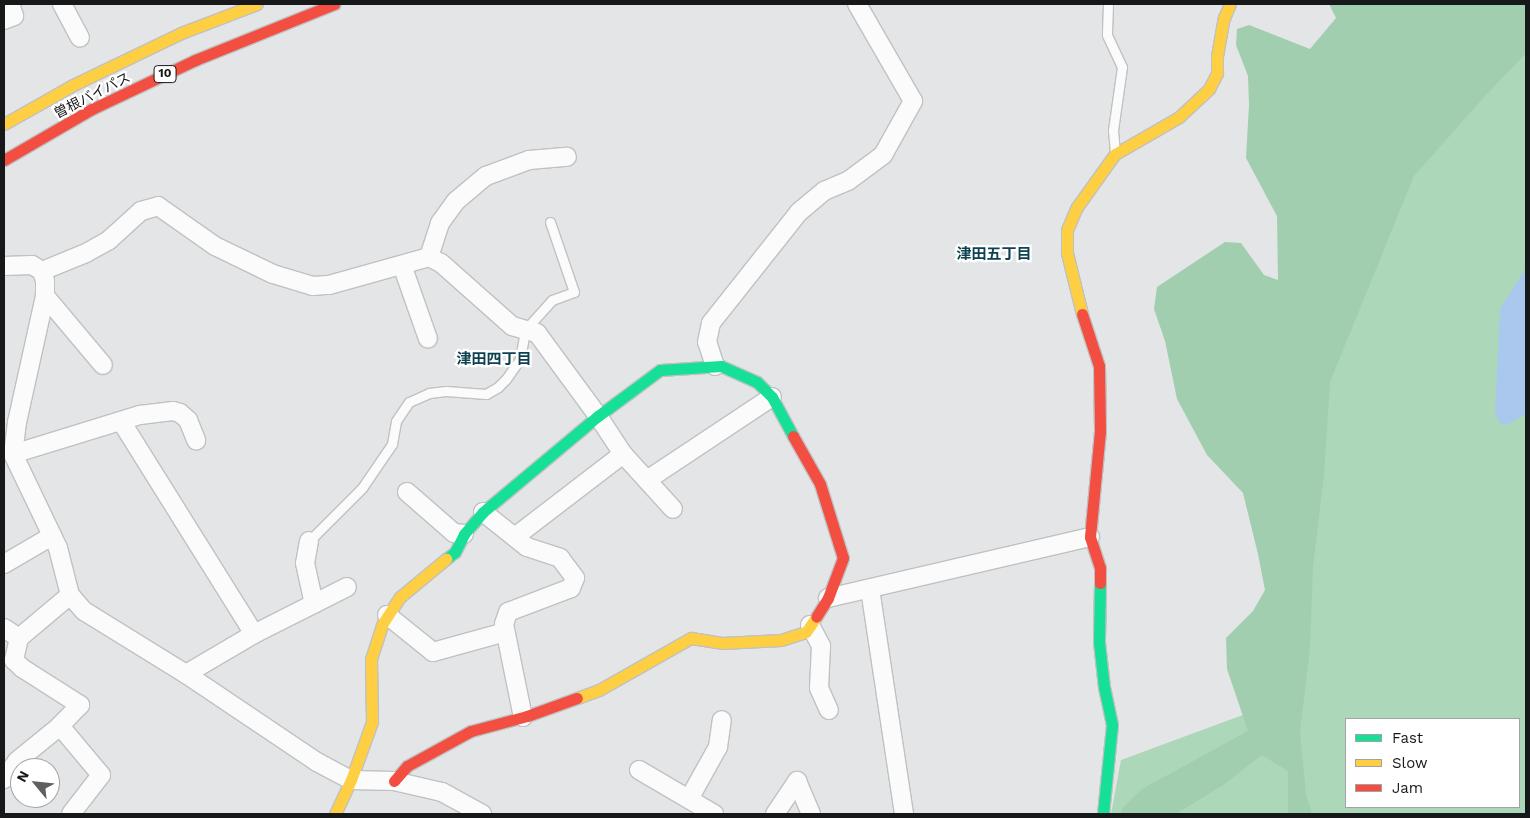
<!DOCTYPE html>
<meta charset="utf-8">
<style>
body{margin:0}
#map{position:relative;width:1530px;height:818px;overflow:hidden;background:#e4e5e6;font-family:"Work Sans","Noto Sans JP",sans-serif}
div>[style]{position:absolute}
.green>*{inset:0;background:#acd7b8}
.forest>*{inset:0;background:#a1ceaf}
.water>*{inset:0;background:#aac8ee}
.roads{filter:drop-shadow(1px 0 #c0c1c2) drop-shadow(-1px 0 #c0c1c2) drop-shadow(0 1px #c0c1c2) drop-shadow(0 -1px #c0c1c2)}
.lane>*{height:9px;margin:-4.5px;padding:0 4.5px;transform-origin:4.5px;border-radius:4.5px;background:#fbfbfb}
.street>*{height:18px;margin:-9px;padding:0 9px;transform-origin:9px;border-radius:9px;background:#fbfbfb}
.fast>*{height:11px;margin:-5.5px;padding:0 5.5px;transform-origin:5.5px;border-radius:5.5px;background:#16e098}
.slow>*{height:11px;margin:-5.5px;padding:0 5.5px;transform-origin:5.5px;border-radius:5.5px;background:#ffcf43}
.jam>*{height:11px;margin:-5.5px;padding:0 5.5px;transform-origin:5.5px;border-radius:5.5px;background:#f24e42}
span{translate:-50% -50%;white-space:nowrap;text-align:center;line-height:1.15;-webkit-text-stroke:4.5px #fff;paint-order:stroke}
.shield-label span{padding:1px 4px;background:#fff;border:1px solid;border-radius:4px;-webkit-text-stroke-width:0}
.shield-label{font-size:12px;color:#171819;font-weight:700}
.street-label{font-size:14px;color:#171819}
.neighbourhood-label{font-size:15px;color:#0c4252;font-weight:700}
.frame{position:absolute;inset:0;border:5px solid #171819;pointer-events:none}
.legend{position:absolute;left:1345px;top:718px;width:175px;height:90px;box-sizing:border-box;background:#fff;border:1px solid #a2a3a3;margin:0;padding:6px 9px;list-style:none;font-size:15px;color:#171819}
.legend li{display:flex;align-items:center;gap:10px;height:25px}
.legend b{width:25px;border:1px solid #a2a3a3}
.north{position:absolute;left:10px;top:758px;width:50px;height:50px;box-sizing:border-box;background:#fff;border:1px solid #a2a3a3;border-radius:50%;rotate:298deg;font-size:14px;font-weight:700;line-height:20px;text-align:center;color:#171819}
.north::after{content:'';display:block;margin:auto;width:18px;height:22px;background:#5f6061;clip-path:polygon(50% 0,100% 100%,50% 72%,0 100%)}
</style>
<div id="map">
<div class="green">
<i style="clip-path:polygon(evenodd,1526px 7px,1526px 814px,1111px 814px,1121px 760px,1281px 701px,1298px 369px,1442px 85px,1526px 7px,1346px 719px,1519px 719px,1519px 807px,1346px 807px,1346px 719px)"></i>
</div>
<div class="forest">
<i style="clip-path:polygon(1329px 4px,1526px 4px,1526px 53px,1484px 97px,1414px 176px,1330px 382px,1324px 475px,1313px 566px,1310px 648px,1300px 732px,1306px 795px,1312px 814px,1288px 814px,1288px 771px,1262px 755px,1223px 785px,1176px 814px,1120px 814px,1122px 809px,1142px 789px,1248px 731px,1227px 669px,1226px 638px,1253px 611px,1265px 590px,1258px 554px,1243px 493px,1207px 455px,1177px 399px,1165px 341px,1154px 309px,1157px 287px,1225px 242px,1241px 243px,1264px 275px,1278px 280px,1277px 216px,1246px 158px,1249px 105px,1248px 76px,1236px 45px,1237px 29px,1249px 25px,1310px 49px,1336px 18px)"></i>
</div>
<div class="water">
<i style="clip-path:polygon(1526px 268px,1526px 414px,1506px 425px,1501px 424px,1495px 413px,1500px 309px)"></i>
</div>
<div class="roads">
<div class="lane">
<i style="left:1108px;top:4px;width:31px;rotate:92deg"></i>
<i style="left:1107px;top:35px;width:35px;rotate:65deg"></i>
<i style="left:1122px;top:67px;width:64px;rotate:98.1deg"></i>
<i style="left:1113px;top:130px;width:22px;rotate:85deg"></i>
<i style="left:309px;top:541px;width:75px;rotate:-45deg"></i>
<i style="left:362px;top:488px;width:53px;rotate:-55.7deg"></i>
<i style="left:392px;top:444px;width:23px;rotate:-80deg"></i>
<i style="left:396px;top:421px;width:23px;rotate:-56deg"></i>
<i style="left:409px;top:402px;width:22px;rotate:-24deg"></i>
<i style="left:429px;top:393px;width:17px;rotate:-7deg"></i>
<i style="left:446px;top:391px;width:40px;rotate:4.3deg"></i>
<i style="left:486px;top:394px;width:14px;rotate:-30deg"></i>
<i style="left:498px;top:387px;width:11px;rotate:-45deg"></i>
<i style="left:506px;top:379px;width:24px;rotate:-55deg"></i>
<i style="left:520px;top:359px;width:29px;rotate:-80deg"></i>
<i style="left:525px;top:330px;width:40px;rotate:-48deg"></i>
<i style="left:552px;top:300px;width:23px;rotate:-20deg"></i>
<i style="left:574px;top:292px;width:74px;rotate:-108.9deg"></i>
</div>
<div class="street">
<i style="left:62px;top:4px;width:38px;rotate:62deg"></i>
<i style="left:4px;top:20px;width:11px;rotate:-22deg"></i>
<i style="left:14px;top:16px;width:13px;rotate:-108deg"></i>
<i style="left:429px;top:257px;width:36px;rotate:-72deg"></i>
<i style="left:440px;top:223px;width:27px;rotate:-54deg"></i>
<i style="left:456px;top:201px;width:39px;rotate:-40deg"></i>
<i style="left:486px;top:176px;width:46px;rotate:-20.4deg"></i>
<i style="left:529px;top:160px;width:38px;rotate:-5deg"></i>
<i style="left:402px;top:265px;width:78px;rotate:70.6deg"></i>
<i style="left:4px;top:266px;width:28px;rotate:-2deg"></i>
<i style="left:32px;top:265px;width:12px;rotate:31deg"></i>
<i style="left:42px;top:271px;width:10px;rotate:73deg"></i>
<i style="left:45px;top:281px;width:15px;rotate:90deg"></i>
<i style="left:45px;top:296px;width:129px;rotate:102.5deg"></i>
<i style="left:17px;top:422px;width:32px;rotate:97deg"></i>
<i style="left:13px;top:454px;width:104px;rotate:64.4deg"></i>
<i style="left:58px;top:548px;width:49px;rotate:75.7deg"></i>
<i style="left:70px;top:595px;width:21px;rotate:49deg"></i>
<i style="left:84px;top:611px;width:120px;rotate:31.7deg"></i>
<i style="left:186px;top:674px;width:158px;rotate:33.9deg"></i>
<i style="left:317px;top:762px;width:38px;rotate:28deg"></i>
<i style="left:351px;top:780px;width:43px;rotate:1.3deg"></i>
<i style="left:394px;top:781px;width:49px;rotate:12.9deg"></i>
<i style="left:442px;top:792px;width:46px;rotate:28.8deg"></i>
<i style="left:42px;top:271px;width:48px;rotate:-22.2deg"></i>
<i style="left:86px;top:253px;width:26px;rotate:-29deg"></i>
<i style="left:109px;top:240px;width:43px;rotate:-42.2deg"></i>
<i style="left:141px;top:211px;width:18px;rotate:-16deg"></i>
<i style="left:158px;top:206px;width:70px;rotate:35.1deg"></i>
<i style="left:215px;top:246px;width:64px;rotate:25.8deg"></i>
<i style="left:273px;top:274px;width:42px;rotate:16.7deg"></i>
<i style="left:313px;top:286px;width:16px;rotate:-4deg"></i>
<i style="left:329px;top:285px;width:104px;rotate:-15.6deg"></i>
<i style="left:429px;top:257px;width:13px;rotate:27deg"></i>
<i style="left:441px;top:263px;width:95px;rotate:41.6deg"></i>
<i style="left:512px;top:326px;width:26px;rotate:16deg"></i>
<i style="left:537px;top:333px;width:103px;rotate:53.7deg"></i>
<i style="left:598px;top:416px;width:45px;rotate:56.7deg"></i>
<i style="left:623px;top:454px;width:135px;rotate:142.5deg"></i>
<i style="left:45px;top:296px;width:90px;rotate:50deg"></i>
<i style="left:715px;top:366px;width:25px;rotate:-108deg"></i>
<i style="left:707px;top:342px;width:19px;rotate:-78deg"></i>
<i style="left:711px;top:323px;width:142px;rotate:-51.6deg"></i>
<i style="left:799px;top:212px;width:33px;rotate:-40deg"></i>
<i style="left:824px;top:191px;width:26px;rotate:-23deg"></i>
<i style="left:848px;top:181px;width:44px;rotate:-36.6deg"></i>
<i style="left:883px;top:155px;width:62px;rotate:-60.9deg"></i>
<i style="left:913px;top:101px;width:112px;rotate:-120deg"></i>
<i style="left:121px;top:421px;width:251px;rotate:58deg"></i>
<i style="left:13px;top:454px;width:133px;rotate:-17.1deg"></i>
<i style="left:140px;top:415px;width:33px;rotate:-7deg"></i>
<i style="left:173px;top:411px;width:7px;rotate:16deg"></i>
<i style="left:180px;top:413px;width:11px;rotate:41deg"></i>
<i style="left:188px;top:420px;width:22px;rotate:68deg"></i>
<i style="left:623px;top:454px;width:74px;rotate:47.7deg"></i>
<i style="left:647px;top:480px;width:150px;rotate:-33.6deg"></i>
<i style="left:407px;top:492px;width:62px;rotate:41.1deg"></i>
<i style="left:454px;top:533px;width:10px;rotate:6deg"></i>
<i style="left:483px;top:512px;width:56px;rotate:38.5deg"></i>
<i style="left:527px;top:547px;width:35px;rotate:18deg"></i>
<i style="left:560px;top:558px;width:25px;rotate:53deg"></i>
<i style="left:575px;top:578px;width:11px;rotate:112deg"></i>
<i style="left:571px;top:588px;width:67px;rotate:159.1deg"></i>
<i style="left:508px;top:612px;width:13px;rotate:108deg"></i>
<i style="left:504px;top:624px;width:95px;rotate:78.5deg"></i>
<i style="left:309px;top:541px;width:22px;rotate:100deg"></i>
<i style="left:305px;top:563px;width:42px;rotate:77.6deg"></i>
<i style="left:4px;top:564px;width:56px;rotate:-30.3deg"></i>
<i style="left:870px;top:589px;width:228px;rotate:81.4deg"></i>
<i style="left:828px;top:598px;width:269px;rotate:-13.1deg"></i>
<i style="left:387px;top:615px;width:59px;rotate:38.8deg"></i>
<i style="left:433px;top:652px;width:75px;rotate:-15.5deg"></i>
<i style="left:810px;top:625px;width:24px;rotate:62deg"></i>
<i style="left:821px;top:646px;width:42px;rotate:92.7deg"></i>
<i style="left:819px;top:688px;width:24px;rotate:66deg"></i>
<i style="left:4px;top:628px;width:18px;rotate:34deg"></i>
<i style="left:19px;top:638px;width:67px;rotate:-40.1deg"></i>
<i style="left:19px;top:638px;width:23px;rotate:103deg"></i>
<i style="left:14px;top:660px;width:11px;rotate:45deg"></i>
<i style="left:22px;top:668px;width:69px;rotate:32.5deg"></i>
<i style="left:80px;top:705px;width:29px;rotate:134deg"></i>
<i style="left:60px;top:726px;width:64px;rotate:50.1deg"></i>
<i style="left:101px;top:775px;width:49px;rotate:127.6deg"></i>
<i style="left:186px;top:674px;width:79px;rotate:-30.5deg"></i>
<i style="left:254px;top:634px;width:104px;rotate:-26.8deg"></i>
<i style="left:639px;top:770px;width:87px;rotate:30.4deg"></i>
<i style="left:4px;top:779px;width:22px;rotate:-54deg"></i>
<i style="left:17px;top:761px;width:55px;rotate:-39.1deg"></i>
<i style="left:689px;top:799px;width:60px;rotate:-60.9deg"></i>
<i style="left:718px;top:747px;width:27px;rotate:-82deg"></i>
<i style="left:775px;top:814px;width:40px;rotate:-56deg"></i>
<i style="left:797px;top:781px;width:36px;rotate:67deg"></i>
</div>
<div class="fast">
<i style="left:446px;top:559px;width:11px;rotate:-38deg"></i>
<i style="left:455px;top:552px;width:20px;rotate:-63deg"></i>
<i style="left:464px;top:534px;width:29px;rotate:-49deg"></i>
<i style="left:483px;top:512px;width:150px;rotate:-39.9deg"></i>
<i style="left:598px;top:416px;width:77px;rotate:-36.6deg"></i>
<i style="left:660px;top:370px;width:61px;rotate:-3.8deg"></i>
<i style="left:721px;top:366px;width:39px;rotate:24deg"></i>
<i style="left:757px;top:382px;width:21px;rotate:45deg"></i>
<i style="left:772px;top:397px;width:44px;rotate:61.7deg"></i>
<i style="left:1100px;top:583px;width:59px;rotate:91deg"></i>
<i style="left:1099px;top:642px;width:45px;rotate:83.7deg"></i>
<i style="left:1104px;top:687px;width:39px;rotate:78deg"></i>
<i style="left:1112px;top:725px;width:89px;rotate:95.8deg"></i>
</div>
<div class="slow">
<i style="left:4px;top:124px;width:79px;rotate:-29.5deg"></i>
<i style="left:73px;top:85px;width:120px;rotate:-25.7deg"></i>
<i style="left:181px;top:33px;width:81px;rotate:-20.9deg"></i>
<i style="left:1082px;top:314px;width:63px;rotate:-103.8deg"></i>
<i style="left:1067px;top:253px;width:23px;rotate:-90deg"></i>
<i style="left:1067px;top:230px;width:25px;rotate:-67deg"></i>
<i style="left:1077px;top:207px;width:65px;rotate:-54.4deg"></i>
<i style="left:1115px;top:154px;width:74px;rotate:-30deg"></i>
<i style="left:1179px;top:117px;width:41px;rotate:-43deg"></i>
<i style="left:1209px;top:89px;width:18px;rotate:-63deg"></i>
<i style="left:1217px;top:73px;width:17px;rotate:-90deg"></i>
<i style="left:1217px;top:56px;width:39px;rotate:-80deg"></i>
<i style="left:1224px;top:18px;width:15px;rotate:-67deg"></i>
<i style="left:577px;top:698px;width:23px;rotate:-20deg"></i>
<i style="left:599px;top:690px;width:106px;rotate:-29.5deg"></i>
<i style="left:691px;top:638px;width:31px;rotate:9deg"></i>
<i style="left:722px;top:643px;width:59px;rotate:-2.9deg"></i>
<i style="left:781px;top:640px;width:26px;rotate:-18deg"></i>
<i style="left:806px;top:632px;width:18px;rotate:-56deg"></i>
<i style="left:335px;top:814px;width:38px;rotate:-65deg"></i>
<i style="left:351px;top:780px;width:62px;rotate:-70.1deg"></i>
<i style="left:372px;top:722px;width:63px;rotate:-90.9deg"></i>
<i style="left:371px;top:659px;width:38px;rotate:-72deg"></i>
<i style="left:383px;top:623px;width:31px;rotate:-57deg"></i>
<i style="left:400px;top:597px;width:60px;rotate:-39.6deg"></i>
</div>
<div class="jam">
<i style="left:4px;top:160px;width:102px;rotate:-30.1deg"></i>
<i style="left:92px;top:109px;width:114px;rotate:-25.4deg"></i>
<i style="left:195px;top:60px;width:150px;rotate:-21.9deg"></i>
<i style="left:1082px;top:314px;width:55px;rotate:71.9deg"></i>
<i style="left:1099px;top:366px;width:65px;rotate:89.1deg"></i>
<i style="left:1100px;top:431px;width:106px;rotate:95.4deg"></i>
<i style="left:1090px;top:537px;width:33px;rotate:72deg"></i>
<i style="left:1100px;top:568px;width:15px;rotate:90deg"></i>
<i style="left:793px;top:436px;width:55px;rotate:60.6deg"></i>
<i style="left:820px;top:484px;width:77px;rotate:72.7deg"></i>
<i style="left:843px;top:558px;width:43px;rotate:110.6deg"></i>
<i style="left:828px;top:598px;width:22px;rotate:122deg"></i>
<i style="left:394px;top:781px;width:20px;rotate:-49deg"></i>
<i style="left:407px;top:766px;width:73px;rotate:-28.7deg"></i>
<i style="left:471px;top:731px;width:58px;rotate:-15deg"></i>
<i style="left:527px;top:716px;width:53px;rotate:-19.8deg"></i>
</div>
</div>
<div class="shield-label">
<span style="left:165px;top:74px">10</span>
</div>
<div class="street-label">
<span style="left:92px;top:95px;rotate:-27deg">曽根バイパス</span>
</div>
<div class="neighbourhood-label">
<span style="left:994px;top:255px">津田五丁目</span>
<span style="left:494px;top:360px">津田四丁目</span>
</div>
<div class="frame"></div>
<ul class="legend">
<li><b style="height:6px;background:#16e098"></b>Fast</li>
<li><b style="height:6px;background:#ffcf43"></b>Slow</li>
<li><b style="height:6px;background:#f24e42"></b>Jam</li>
</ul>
<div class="north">N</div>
</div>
